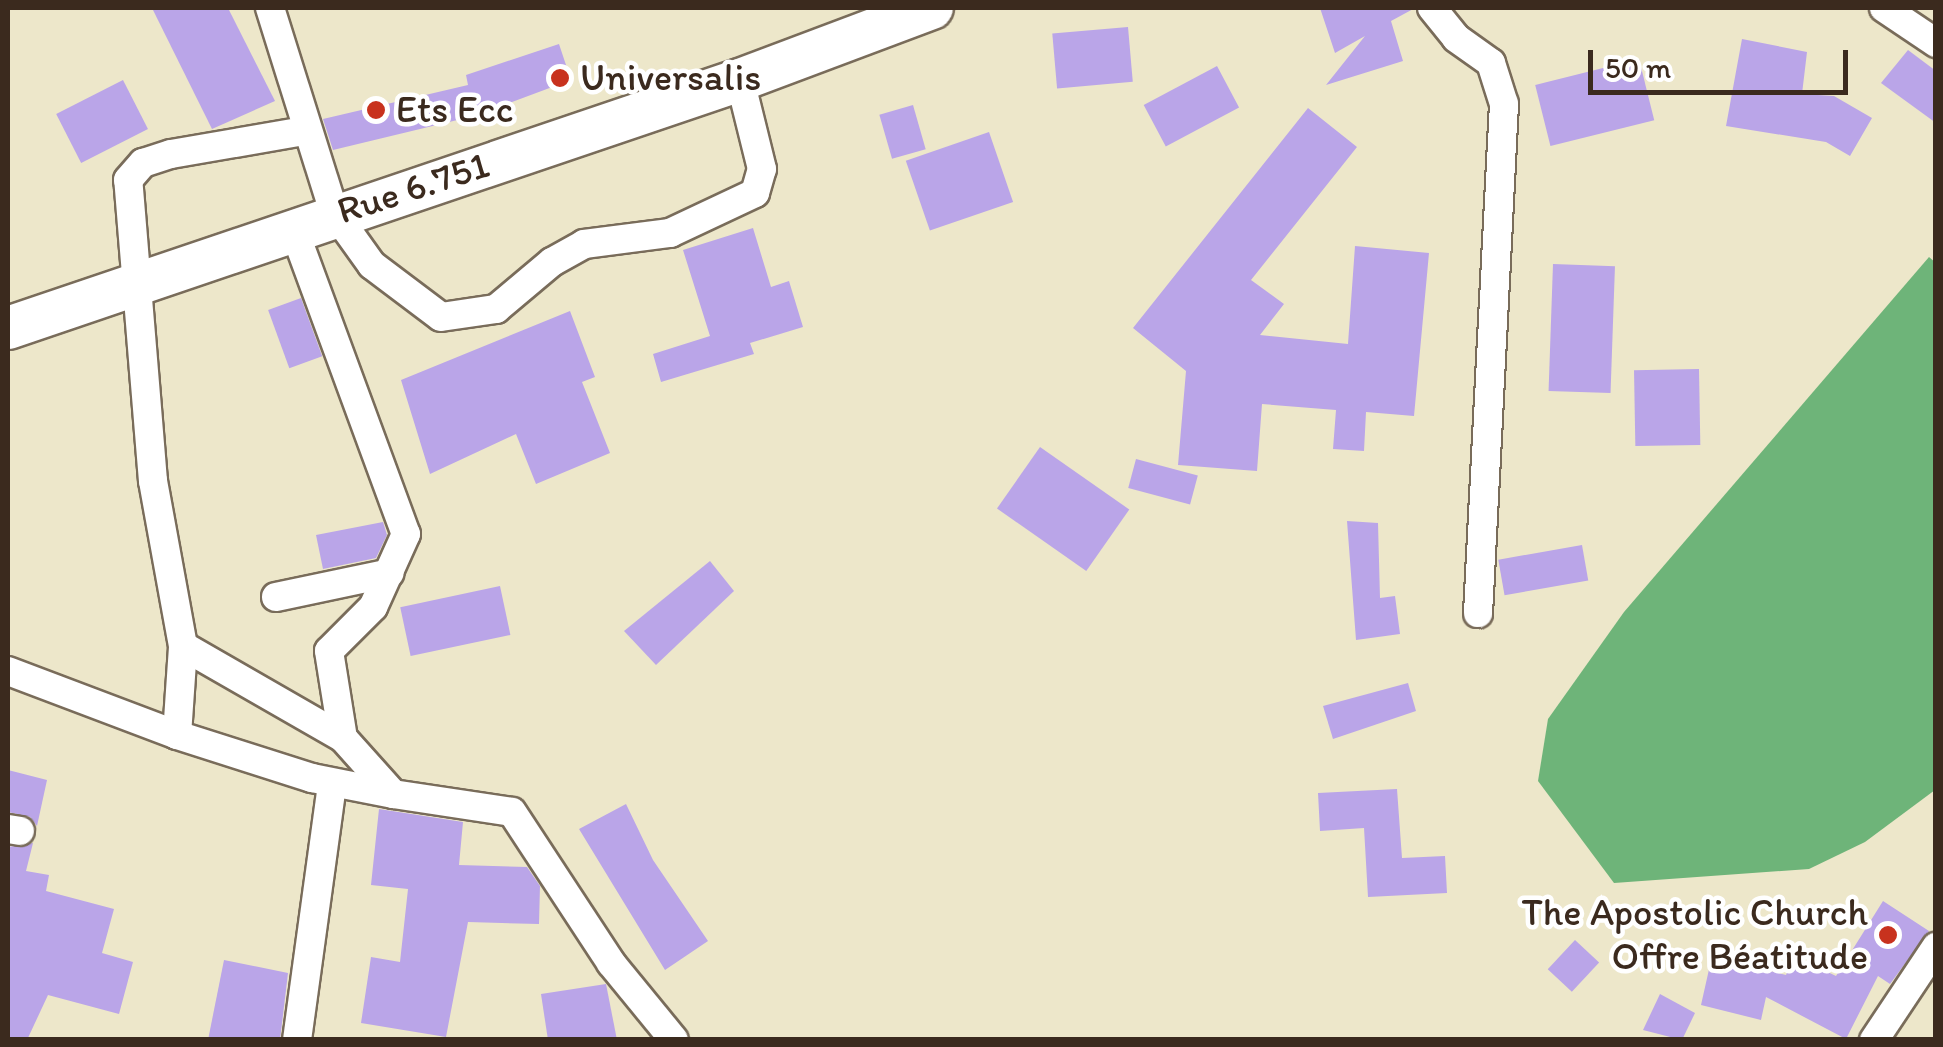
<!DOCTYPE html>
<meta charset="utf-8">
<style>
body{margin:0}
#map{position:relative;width:1943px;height:1047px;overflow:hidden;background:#ede7ca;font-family:Itim,sans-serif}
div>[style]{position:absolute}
.forest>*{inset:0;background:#6eb479}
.building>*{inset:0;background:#baa5e8;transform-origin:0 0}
.roads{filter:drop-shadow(2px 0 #796c5a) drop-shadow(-2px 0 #796c5a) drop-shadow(0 2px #796c5a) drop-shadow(0 -2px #796c5a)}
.minor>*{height:28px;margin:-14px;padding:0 14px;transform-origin:14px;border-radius:14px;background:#fff}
.primary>*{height:42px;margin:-21px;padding:0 21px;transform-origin:21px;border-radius:21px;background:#fff}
.dots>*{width:28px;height:28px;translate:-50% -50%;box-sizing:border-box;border:5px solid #fff;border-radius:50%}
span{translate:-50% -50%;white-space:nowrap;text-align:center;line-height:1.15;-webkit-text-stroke:9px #fff;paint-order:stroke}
.poi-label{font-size:38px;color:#3b2a1e}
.left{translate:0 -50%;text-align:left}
.right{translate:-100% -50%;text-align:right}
.street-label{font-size:38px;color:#3b2a1e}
.frame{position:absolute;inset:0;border:10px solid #3b2a1e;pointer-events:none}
.scale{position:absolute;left:1588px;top:50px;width:260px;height:45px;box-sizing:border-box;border:5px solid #3b2a1e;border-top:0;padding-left:12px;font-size:30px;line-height:35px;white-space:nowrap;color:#3b2a1e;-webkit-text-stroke:8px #fff;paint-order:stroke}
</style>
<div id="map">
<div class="forest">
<i style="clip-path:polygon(1929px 257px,1936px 263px,1935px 790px,1865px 842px,1809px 869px,1614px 883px,1538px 781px,1548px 719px,1624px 612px)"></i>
</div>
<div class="building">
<i style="clip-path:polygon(152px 8px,228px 8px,275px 101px,212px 129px)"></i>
<i style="clip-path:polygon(1320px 8px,1415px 8px,1391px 21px,1403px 61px,1326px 85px,1365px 36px,1335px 53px)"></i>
<i style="left:1128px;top:27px;width:55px;height:76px;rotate:85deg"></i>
<i style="clip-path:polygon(1742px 39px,1807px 52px,1802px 94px,1834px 96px,1872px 118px,1850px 156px,1826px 142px,1726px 126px)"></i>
<i style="clip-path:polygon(559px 44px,571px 80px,474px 116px,333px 150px,323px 119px,468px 85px,466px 75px)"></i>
<i style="clip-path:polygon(1908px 50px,1936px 71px,1936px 123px,1881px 83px)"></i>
<i style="left:1639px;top:59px;width:63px;height:107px;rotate:76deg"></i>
<i style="left:1217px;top:66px;width:47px;height:83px;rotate:62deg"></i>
<i style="left:123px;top:80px;width:55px;height:75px;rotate:63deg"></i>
<i style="left:913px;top:105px;width:46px;height:35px;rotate:74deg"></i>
<i style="clip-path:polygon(1308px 108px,1357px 147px,1251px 280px,1284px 304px,1260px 335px,1348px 344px,1355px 246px,1429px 253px,1414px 416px,1366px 412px,1364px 451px,1333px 449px,1336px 410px,1262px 404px,1257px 471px,1178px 465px,1186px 371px,1133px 328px)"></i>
<i style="left:989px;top:132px;width:74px;height:88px;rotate:71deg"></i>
<i style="clip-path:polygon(753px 228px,771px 287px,789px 281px,803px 327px,750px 343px,754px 354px,661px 382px,653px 354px,710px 336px,683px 250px)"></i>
<i style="left:1553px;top:264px;width:62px;height:127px;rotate:2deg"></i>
<i style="left:301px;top:298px;width:62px;height:35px;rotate:70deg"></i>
<i style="clip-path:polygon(570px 311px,595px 377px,582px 382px,610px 453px,536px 484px,516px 434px,430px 474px,401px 380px)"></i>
<i style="left:1699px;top:369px;width:76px;height:65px;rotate:89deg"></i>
<i style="left:1040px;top:447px;width:109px;height:75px;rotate:35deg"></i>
<i style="left:1136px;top:459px;width:64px;height:30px;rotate:15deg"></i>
<i style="clip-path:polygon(1347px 521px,1378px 523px,1380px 598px,1395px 596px,1400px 634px,1356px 640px)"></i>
<i style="clip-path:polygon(383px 522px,387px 535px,376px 558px,323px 569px,316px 535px)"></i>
<i style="left:1582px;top:545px;width:36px;height:85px;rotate:80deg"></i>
<i style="clip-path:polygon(710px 561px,734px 591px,656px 665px,624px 631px)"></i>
<i style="left:500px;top:586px;width:50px;height:102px;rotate:78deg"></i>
<i style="clip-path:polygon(1408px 683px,1416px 711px,1333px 739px,1323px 706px)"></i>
<i style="clip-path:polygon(8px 770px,47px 780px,37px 826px,30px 817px,8px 812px)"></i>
<i style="clip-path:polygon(1397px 789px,1402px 858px,1445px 856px,1447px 893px,1368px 897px,1364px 828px,1320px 831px,1318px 793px)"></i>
<i style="clip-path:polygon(626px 804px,653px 860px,708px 941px,665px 970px,579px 829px)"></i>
<i style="clip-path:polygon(379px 809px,463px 822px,459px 865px,527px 867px,540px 886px,539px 924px,468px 922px,446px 1037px,361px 1023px,371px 957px,400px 962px,408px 889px,371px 885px)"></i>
<i style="clip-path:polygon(33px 843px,26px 871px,49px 875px,46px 891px,114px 909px,102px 953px,133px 962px,119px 1014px,48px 995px,27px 1040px,8px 1040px,8px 847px)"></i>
<i style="clip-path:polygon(1883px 901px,1929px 931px,1890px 984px,1878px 976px,1846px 1039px,1766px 997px,1761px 1020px,1701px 1005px,1712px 956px,1786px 975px,1794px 956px,1836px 976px)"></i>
<i style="left:1575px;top:940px;width:33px;height:40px;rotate:43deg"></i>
<i style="clip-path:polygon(224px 960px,288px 973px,280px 1040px,208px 1040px)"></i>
<i style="clip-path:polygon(606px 984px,617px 1040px,548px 1040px,541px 994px)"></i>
<i style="clip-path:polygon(1660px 994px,1695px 1013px,1682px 1040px,1643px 1030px)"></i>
</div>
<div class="roads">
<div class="minor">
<i style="left:270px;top:8px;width:214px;rotate:72.6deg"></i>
<i style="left:334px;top:212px;width:65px;rotate:54.4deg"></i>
<i style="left:372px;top:265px;width:86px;rotate:37deg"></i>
<i style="left:441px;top:317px;width:56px;rotate:-8.3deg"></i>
<i style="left:496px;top:309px;width:73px;rotate:-40deg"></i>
<i style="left:552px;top:262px;width:37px;rotate:-29deg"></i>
<i style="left:584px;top:244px;width:87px;rotate:-7.3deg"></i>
<i style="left:670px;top:233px;width:94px;rotate:-25.2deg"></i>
<i style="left:755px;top:193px;width:25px;rotate:-74deg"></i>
<i style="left:762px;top:169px;width:92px;rotate:-103.9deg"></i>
<i style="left:1432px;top:8px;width:38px;rotate:51deg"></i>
<i style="left:1456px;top:38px;width:43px;rotate:35.5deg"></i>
<i style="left:1491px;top:63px;width:43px;rotate:72.4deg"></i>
<i style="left:1504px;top:104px;width:510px;rotate:92.92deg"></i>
<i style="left:1884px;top:8px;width:63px;rotate:33.9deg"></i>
<i style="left:294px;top:230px;width:324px;rotate:69.8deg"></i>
<i style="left:406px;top:534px;width:80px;rotate:114.3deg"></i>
<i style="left:373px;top:607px;width:62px;rotate:135deg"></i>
<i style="left:329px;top:651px;width:88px;rotate:80.9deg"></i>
<i style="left:276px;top:597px;width:116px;rotate:-11.9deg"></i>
<i style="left:183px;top:646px;width:185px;rotate:29.9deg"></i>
<i style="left:343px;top:738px;width:75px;rotate:48.2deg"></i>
<i style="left:393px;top:794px;width:120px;rotate:8.6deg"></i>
<i style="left:512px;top:812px;width:181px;rotate:56.7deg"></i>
<i style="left:611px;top:963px;width:99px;rotate:50.7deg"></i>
<i style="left:8px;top:671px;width:181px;rotate:20.7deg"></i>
<i style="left:177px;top:735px;width:142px;rotate:17.7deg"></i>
<i style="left:312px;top:778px;width:83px;rotate:11.2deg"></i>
<i style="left:177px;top:735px;width:89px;rotate:-86.1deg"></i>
<i style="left:183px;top:646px;width:168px;rotate:-100.3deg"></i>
<i style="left:153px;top:481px;width:302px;rotate:-94.7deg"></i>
<i style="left:128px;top:180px;width:23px;rotate:-49deg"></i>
<i style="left:143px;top:163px;width:29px;rotate:-18deg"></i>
<i style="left:171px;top:154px;width:135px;rotate:-9.8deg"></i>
<i style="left:8px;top:829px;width:12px;rotate:9deg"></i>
<i style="left:297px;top:1040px;width:259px;rotate:-82.2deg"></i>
<i style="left:1874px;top:1040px;width:112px;rotate:-56.3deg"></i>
</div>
<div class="primary">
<i style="left:8px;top:328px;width:773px;rotate:-18.72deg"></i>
<i style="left:740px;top:80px;width:205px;rotate:-20.6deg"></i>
</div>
</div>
<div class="dots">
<i style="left:560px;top:78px;background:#c8321e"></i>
<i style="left:376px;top:110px;background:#c8321e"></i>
<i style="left:1888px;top:935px;background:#c8321e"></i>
</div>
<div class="poi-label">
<span class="left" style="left:580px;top:78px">Universalis</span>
<span class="left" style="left:396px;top:110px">Ets Ecc</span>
<span class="right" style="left:1868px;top:935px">The Apostolic Church<br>Offre Béatitude</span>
</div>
<div class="street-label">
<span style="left:413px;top:188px;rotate:-18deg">Rue 6.751</span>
</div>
<div class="frame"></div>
<div class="scale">50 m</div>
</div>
